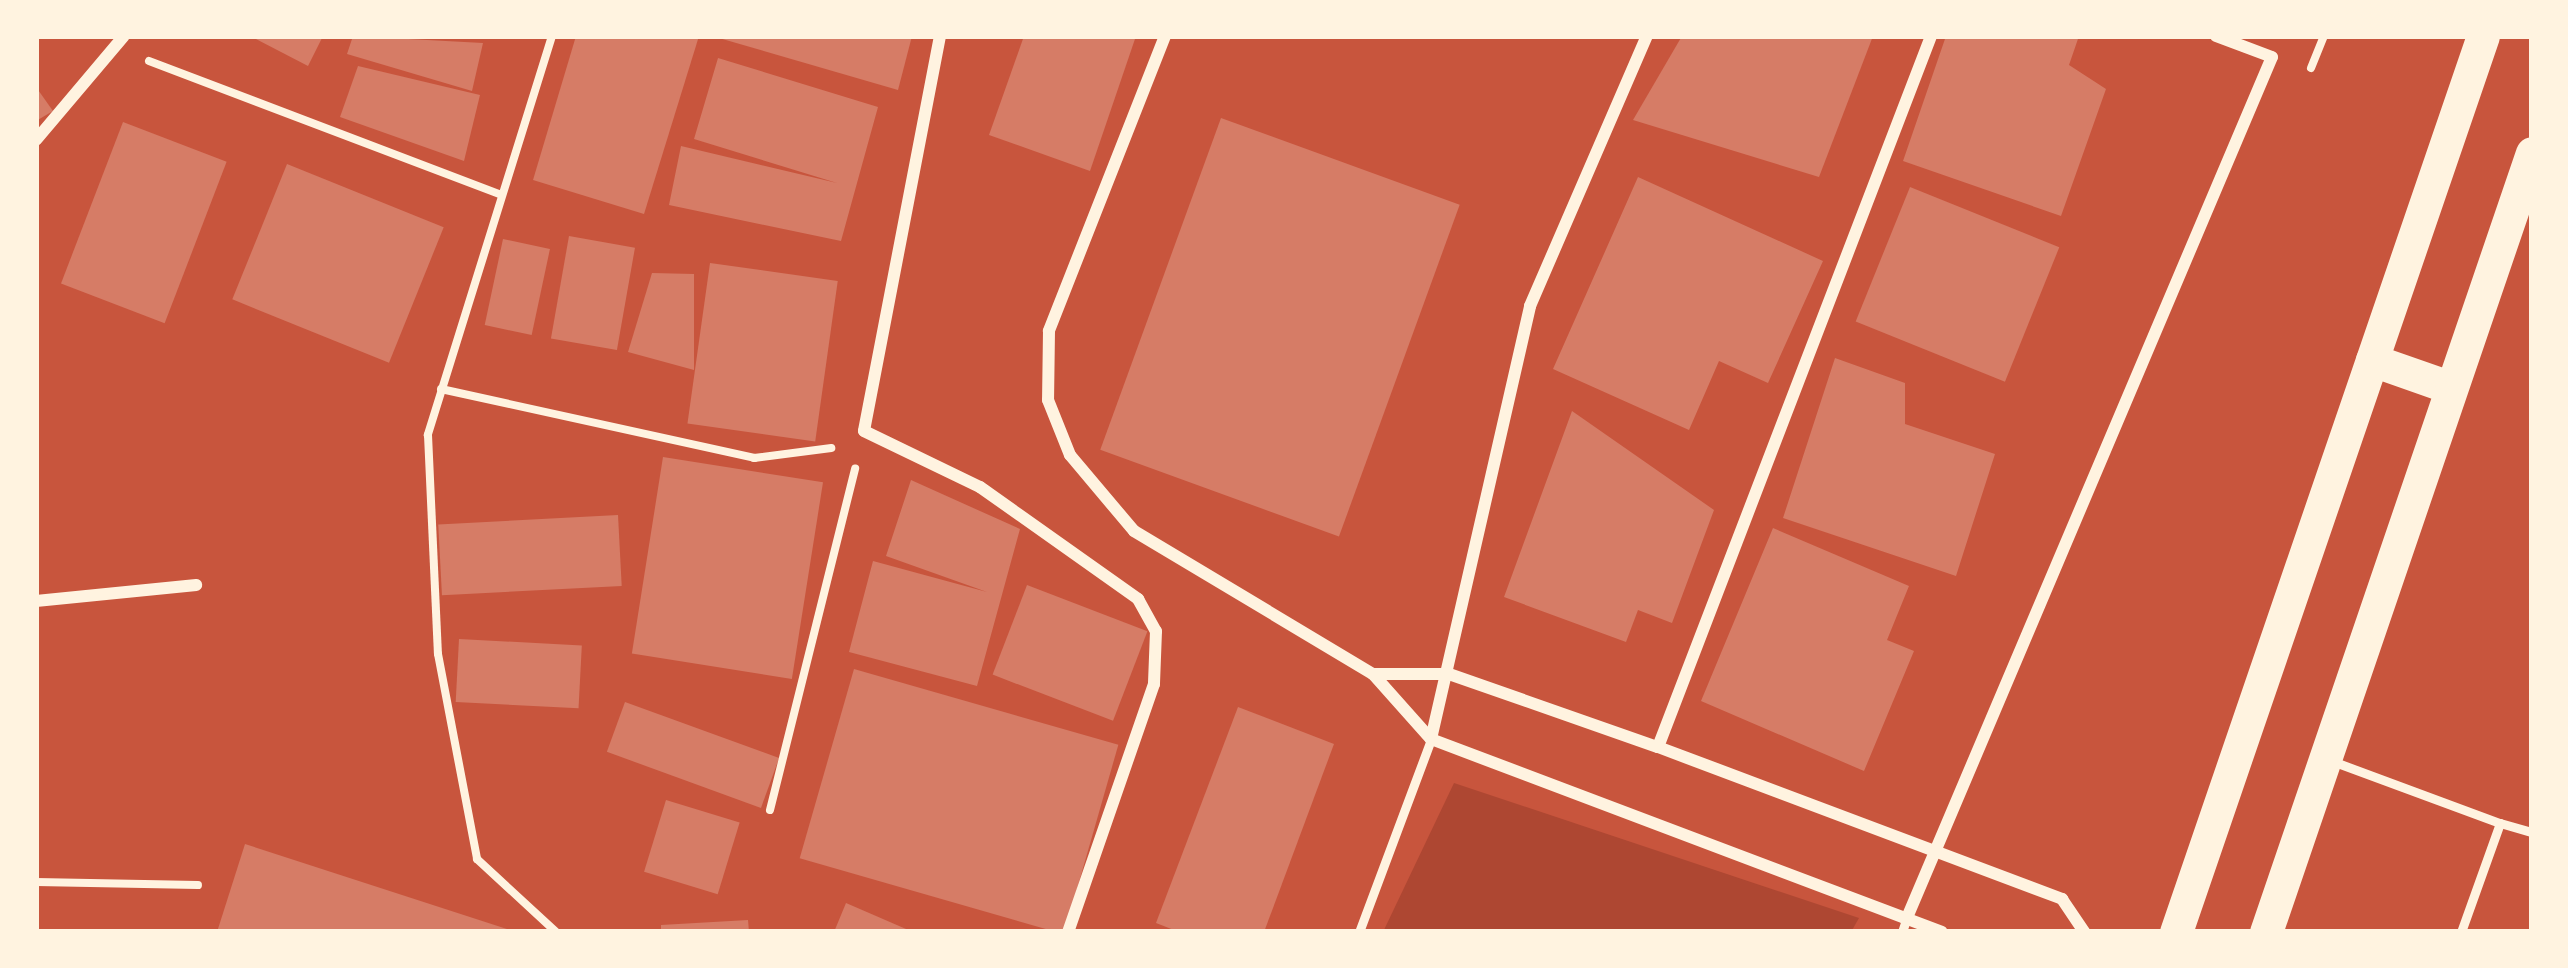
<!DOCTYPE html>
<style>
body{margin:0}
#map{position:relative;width:2568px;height:968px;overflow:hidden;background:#c8553d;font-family:Karla,sans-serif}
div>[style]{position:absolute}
.green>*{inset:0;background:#ae4732}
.building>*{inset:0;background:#d67c66;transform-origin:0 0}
.path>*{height:8px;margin:-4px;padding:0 4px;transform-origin:4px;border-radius:4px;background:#fff3e0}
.service>*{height:9px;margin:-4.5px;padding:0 4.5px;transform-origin:4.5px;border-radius:4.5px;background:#fff3e0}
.minor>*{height:12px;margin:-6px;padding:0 6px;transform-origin:6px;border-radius:6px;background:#fff3e0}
.trunk>*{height:33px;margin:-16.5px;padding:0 16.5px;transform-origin:16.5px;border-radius:16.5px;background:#fff3e0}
span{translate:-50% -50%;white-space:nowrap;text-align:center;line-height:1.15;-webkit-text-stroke:9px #fff3e0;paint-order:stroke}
.frame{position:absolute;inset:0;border:39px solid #fff3e0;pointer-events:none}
</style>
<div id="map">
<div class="green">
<i style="clip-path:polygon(1454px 783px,1859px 918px,1851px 932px,1383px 932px)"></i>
</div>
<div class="building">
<i style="clip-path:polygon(250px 36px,323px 36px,308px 66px)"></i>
<i style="clip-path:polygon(353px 36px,483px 43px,472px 91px,347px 54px)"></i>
<i style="clip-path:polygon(576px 36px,699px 36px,644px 214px,533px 180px)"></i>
<i style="clip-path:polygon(712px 36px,912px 36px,898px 90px)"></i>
<i style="clip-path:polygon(1024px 36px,1136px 36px,1090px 171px,989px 135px)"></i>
<i style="clip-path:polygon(1682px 36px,1873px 36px,1819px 177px,1633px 120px)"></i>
<i style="clip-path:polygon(1946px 36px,2079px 36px,2069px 65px,2106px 89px,2061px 216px,1903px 161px)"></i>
<i style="clip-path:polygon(718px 58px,878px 107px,841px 241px,669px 205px,681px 146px,837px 183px,694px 139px)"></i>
<i style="clip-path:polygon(358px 66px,480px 95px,464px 161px,340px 117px)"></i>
<i style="clip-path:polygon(36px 87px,53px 111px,36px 121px)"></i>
<i style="left:1221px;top:118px;width:254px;height:353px;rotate:20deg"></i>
<i style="left:123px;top:122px;width:111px;height:173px;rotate:21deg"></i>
<i style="left:287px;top:164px;width:169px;height:146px;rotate:22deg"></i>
<i style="clip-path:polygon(1638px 177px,1823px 261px,1768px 383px,1719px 361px,1689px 430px,1553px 369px)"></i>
<i style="left:1910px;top:187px;width:161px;height:145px;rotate:22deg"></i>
<i style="left:569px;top:236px;width:67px;height:104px;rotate:10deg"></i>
<i style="left:503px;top:239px;width:48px;height:88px;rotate:12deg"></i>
<i style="left:710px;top:263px;width:129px;height:162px;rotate:8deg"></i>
<i style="clip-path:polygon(652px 273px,694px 274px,694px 370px,628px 352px)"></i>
<i style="clip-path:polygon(1835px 358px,1905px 383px,1905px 424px,1995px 454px,1956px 576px,1783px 518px)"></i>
<i style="clip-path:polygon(1572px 411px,1714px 510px,1672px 623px,1638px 610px,1626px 642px,1504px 597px)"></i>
<i style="left:663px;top:457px;width:162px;height:199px;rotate:9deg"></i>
<i style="clip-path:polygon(911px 480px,1020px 529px,977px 686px,849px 652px,873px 561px,987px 592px,886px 556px)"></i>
<i style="left:618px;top:515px;width:71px;height:180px;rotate:87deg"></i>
<i style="clip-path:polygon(1773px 528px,1909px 586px,1887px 640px,1914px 651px,1864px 771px,1701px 701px)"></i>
<i style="left:1027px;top:585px;width:129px;height:96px;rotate:21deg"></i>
<i style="left:459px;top:639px;width:123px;height:63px;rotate:3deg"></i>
<i style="left:854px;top:669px;width:275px;height:197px;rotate:16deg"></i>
<i style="left:625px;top:702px;width:164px;height:53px;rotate:20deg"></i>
<i style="clip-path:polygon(1238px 707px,1334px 744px,1264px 932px,1179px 932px,1156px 923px)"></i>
<i style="left:666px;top:800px;width:77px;height:75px;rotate:17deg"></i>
<i style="clip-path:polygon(245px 844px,513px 931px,513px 932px,217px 932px)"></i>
<i style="clip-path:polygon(846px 903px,913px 932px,834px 932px)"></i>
<i style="clip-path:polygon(748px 920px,749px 932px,661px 932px,661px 925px)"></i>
</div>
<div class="path">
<i style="left:552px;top:36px;width:418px;rotate:107.3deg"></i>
<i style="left:428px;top:435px;width:219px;rotate:87.4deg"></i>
<i style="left:438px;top:654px;width:209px;rotate:79.2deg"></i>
<i style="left:477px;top:859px;width:108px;rotate:42.7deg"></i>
<i style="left:149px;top:61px;width:377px;rotate:20.8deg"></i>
<i style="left:2311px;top:68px;width:35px;rotate:-68deg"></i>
<i style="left:441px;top:389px;width:321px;rotate:12.4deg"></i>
<i style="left:754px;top:458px;width:78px;rotate:-7.4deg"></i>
<i style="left:770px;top:810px;width:352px;rotate:-76deg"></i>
<i style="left:36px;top:882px;width:162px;rotate:1.1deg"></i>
</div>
<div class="service">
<i style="left:2332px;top:761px;width:179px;rotate:20.3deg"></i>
<i style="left:2500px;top:823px;width:116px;rotate:109.7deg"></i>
<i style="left:2500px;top:823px;width:33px;rotate:16deg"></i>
<i style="left:1359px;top:932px;width:206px;rotate:-69.5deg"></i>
<i style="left:1902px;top:932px;width:13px;rotate:-72deg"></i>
</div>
<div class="minor">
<i style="left:940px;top:36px;width:402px;rotate:100.9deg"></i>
<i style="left:864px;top:431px;width:129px;rotate:25.8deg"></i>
<i style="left:980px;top:487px;width:194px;rotate:35.3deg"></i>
<i style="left:1138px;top:599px;width:37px;rotate:61deg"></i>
<i style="left:1156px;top:631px;width:53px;rotate:92.2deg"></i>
<i style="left:1154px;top:684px;width:262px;rotate:109.1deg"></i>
<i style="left:1165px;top:36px;width:317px;rotate:111.5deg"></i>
<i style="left:1049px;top:331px;width:69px;rotate:90.8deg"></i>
<i style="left:1048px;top:400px;width:59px;rotate:68.2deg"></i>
<i style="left:1070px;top:455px;width:99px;rotate:49.9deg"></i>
<i style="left:1134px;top:531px;width:279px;rotate:30.9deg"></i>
<i style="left:1373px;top:674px;width:87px;rotate:48.3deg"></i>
<i style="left:1431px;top:739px;width:546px;rotate:20.69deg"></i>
<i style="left:36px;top:140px;width:136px;rotate:-49.8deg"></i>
<i style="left:36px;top:601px;width:161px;rotate:-5.7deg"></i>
<i style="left:1373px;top:674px;width:76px"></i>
<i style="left:1449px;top:674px;width:221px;rotate:19.3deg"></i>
<i style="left:1658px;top:747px;width:432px;rotate:20.6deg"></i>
<i style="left:2062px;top:899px;width:40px;rotate:56deg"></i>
<i style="left:1431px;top:739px;width:444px;rotate:-77.1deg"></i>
<i style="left:1530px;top:306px;width:294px;rotate:-66.6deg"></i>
<i style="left:1658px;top:747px;width:762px;rotate:-68.99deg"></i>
<i style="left:1906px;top:920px;width:937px;rotate:-67.02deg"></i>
<i style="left:2272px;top:57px;width:60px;rotate:-159.4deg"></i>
</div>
<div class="trunk">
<i style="left:2372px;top:360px;width:82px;rotate:19.3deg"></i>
<i style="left:2176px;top:932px;width:947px;rotate:-71.09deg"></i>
<i style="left:2266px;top:932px;width:823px;rotate:-71.15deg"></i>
</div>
<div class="frame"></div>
</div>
